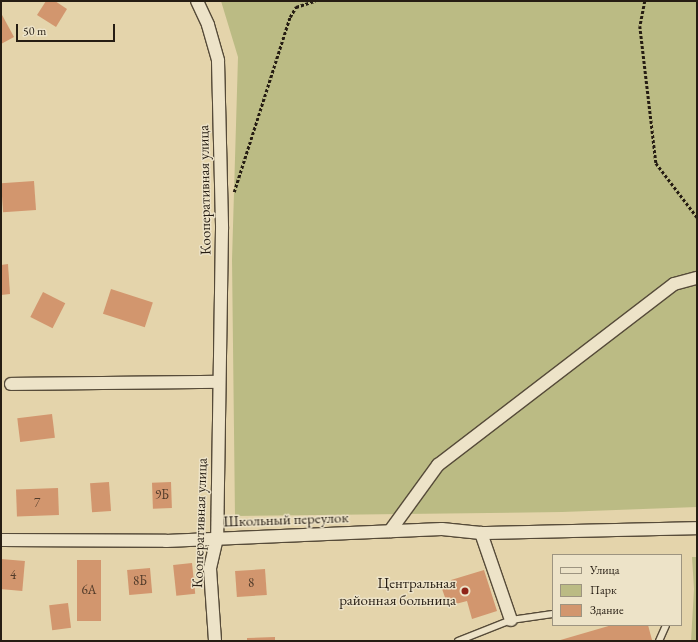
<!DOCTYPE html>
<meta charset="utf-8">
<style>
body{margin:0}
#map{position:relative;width:698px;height:642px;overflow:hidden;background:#e4d4ab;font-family:"EB Garamond",serif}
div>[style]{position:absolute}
.green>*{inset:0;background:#bbbb84}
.building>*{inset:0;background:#d2966e;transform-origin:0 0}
.path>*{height:2.5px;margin-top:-1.25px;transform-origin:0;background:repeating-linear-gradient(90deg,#261d13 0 3px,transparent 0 5px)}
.roads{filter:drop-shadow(1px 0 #564b39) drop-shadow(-1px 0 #564b39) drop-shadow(0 1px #564b39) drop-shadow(0 -1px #564b39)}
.lane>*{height:6px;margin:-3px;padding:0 3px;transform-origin:3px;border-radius:3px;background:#ede3c8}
.street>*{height:12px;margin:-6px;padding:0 6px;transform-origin:6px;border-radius:6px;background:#ede3c8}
.dots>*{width:11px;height:11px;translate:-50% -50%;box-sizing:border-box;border:2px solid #ede3c8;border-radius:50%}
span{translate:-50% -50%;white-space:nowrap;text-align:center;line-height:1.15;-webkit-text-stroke:3px #ede3c8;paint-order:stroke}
.number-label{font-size:13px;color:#513b2a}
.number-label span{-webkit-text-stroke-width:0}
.street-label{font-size:15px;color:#261d13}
.poi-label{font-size:15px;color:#261d13}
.right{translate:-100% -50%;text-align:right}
.frame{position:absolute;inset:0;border:2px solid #261d13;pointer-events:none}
.legend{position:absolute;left:552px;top:554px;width:130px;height:72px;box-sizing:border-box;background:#ede3c8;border:1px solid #9d9480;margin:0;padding:5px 7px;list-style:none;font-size:12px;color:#261d13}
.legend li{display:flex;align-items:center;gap:8px;height:20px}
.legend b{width:20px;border:1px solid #9d9480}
.scale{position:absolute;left:16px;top:24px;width:99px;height:18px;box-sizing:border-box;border:2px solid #261d13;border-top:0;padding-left:5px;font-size:12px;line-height:14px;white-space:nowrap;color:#261d13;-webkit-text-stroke:3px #ede3c8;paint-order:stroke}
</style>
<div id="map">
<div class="green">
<i style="clip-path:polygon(221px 1px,697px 1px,697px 507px,562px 512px,235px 516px,232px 260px,238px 57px)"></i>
<i style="clip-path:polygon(692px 557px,697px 557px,697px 641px,691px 641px,694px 589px)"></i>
</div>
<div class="building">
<i style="clip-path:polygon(46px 1px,55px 1px,67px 9px,56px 27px,37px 15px)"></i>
<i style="clip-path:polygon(1px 13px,14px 37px,1px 44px)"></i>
<i style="left:34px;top:181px;width:29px;height:33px;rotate:86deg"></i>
<i style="clip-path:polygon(8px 264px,10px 294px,1px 295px,1px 265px)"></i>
<i style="left:111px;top:289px;width:44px;height:26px;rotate:18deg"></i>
<i style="left:43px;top:292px;width:25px;height:28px;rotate:27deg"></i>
<i style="left:52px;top:414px;width:24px;height:35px;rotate:83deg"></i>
<i style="left:109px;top:482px;width:29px;height:19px;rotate:86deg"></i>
<i style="left:171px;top:482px;width:26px;height:19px;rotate:88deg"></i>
<i style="left:58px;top:488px;width:27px;height:42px;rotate:88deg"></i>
<i style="left:1px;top:559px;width:24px;height:30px;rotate:5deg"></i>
<i style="left:77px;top:560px;width:24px;height:61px"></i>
<i style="left:192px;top:563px;width:31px;height:19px;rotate:84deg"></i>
<i style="left:150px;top:568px;width:25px;height:23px;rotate:85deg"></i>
<i style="left:265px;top:569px;width:26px;height:30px;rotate:86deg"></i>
<i style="clip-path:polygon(484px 570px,497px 611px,472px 619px,467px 601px,448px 606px,441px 586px,452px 582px,451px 580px)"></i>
<i style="left:68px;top:603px;width:25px;height:19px;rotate:83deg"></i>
<i style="clip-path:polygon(612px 625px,648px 625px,652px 640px,557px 641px)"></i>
<i style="clip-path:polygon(275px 637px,275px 641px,247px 641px,247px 638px)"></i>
</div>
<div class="path">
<i style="left:645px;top:1px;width:25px;rotate:101deg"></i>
<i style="left:640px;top:26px;width:138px;rotate:83.3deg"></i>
<i style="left:656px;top:163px;width:68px;rotate:52.8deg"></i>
<i style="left:234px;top:192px;width:184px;rotate:-72.3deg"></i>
<i style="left:290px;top:17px;width:12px;rotate:-59deg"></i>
<i style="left:296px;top:7px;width:20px;rotate:-18deg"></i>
</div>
<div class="roads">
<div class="lane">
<i style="left:458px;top:641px;width:57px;rotate:-21.6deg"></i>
<i style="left:511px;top:620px;width:42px;rotate:-8.1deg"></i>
<i style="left:659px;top:641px;width:17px;rotate:-66deg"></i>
</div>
<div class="street">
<i style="left:197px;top:1px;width:26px;rotate:65deg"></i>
<i style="left:208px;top:25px;width:37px;rotate:74deg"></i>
<i style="left:218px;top:61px;width:168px;rotate:88.6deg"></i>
<i style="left:222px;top:229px;width:309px;rotate:90.9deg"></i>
<i style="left:217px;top:538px;width:32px;rotate:103deg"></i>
<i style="left:210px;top:569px;width:72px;rotate:86deg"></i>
<i style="left:11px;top:384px;width:207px;rotate:-0.6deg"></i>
<i style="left:390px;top:531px;width:82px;rotate:-54deg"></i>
<i style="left:438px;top:465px;width:297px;rotate:-37.5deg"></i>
<i style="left:674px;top:284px;width:24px;rotate:-15deg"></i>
<i style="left:481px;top:533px;width:216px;rotate:-1.3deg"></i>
<i style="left:1px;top:540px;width:165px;rotate:0.3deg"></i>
<i style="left:166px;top:541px;width:276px;rotate:-2.5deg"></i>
<i style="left:442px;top:529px;width:39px;rotate:6deg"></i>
<i style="left:481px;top:533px;width:92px;rotate:71deg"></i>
</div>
</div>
<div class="dots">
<i style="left:465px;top:591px;background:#8f2418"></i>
</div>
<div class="number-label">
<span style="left:162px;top:495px">9Б</span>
<span style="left:37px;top:503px">7</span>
<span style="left:13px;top:575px">4</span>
<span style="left:140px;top:581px">8Б</span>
<span style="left:251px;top:583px">8</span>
<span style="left:89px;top:590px">6А</span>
</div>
<div class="street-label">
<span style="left:204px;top:190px;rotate:-91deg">Кооперативная улица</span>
<span style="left:286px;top:519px;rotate:-2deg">Школьный переулок</span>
<span style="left:199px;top:523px;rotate:-88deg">Кооперативная улица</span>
</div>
<div class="poi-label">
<span class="right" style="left:456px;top:591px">Центральная<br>районная больница</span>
</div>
<div class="frame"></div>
<ul class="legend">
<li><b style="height:5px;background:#ede3c8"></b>Улица</li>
<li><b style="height:11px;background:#bbbb84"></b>Парк</li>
<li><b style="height:11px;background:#d2966e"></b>Здание</li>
</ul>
<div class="scale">50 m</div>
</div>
